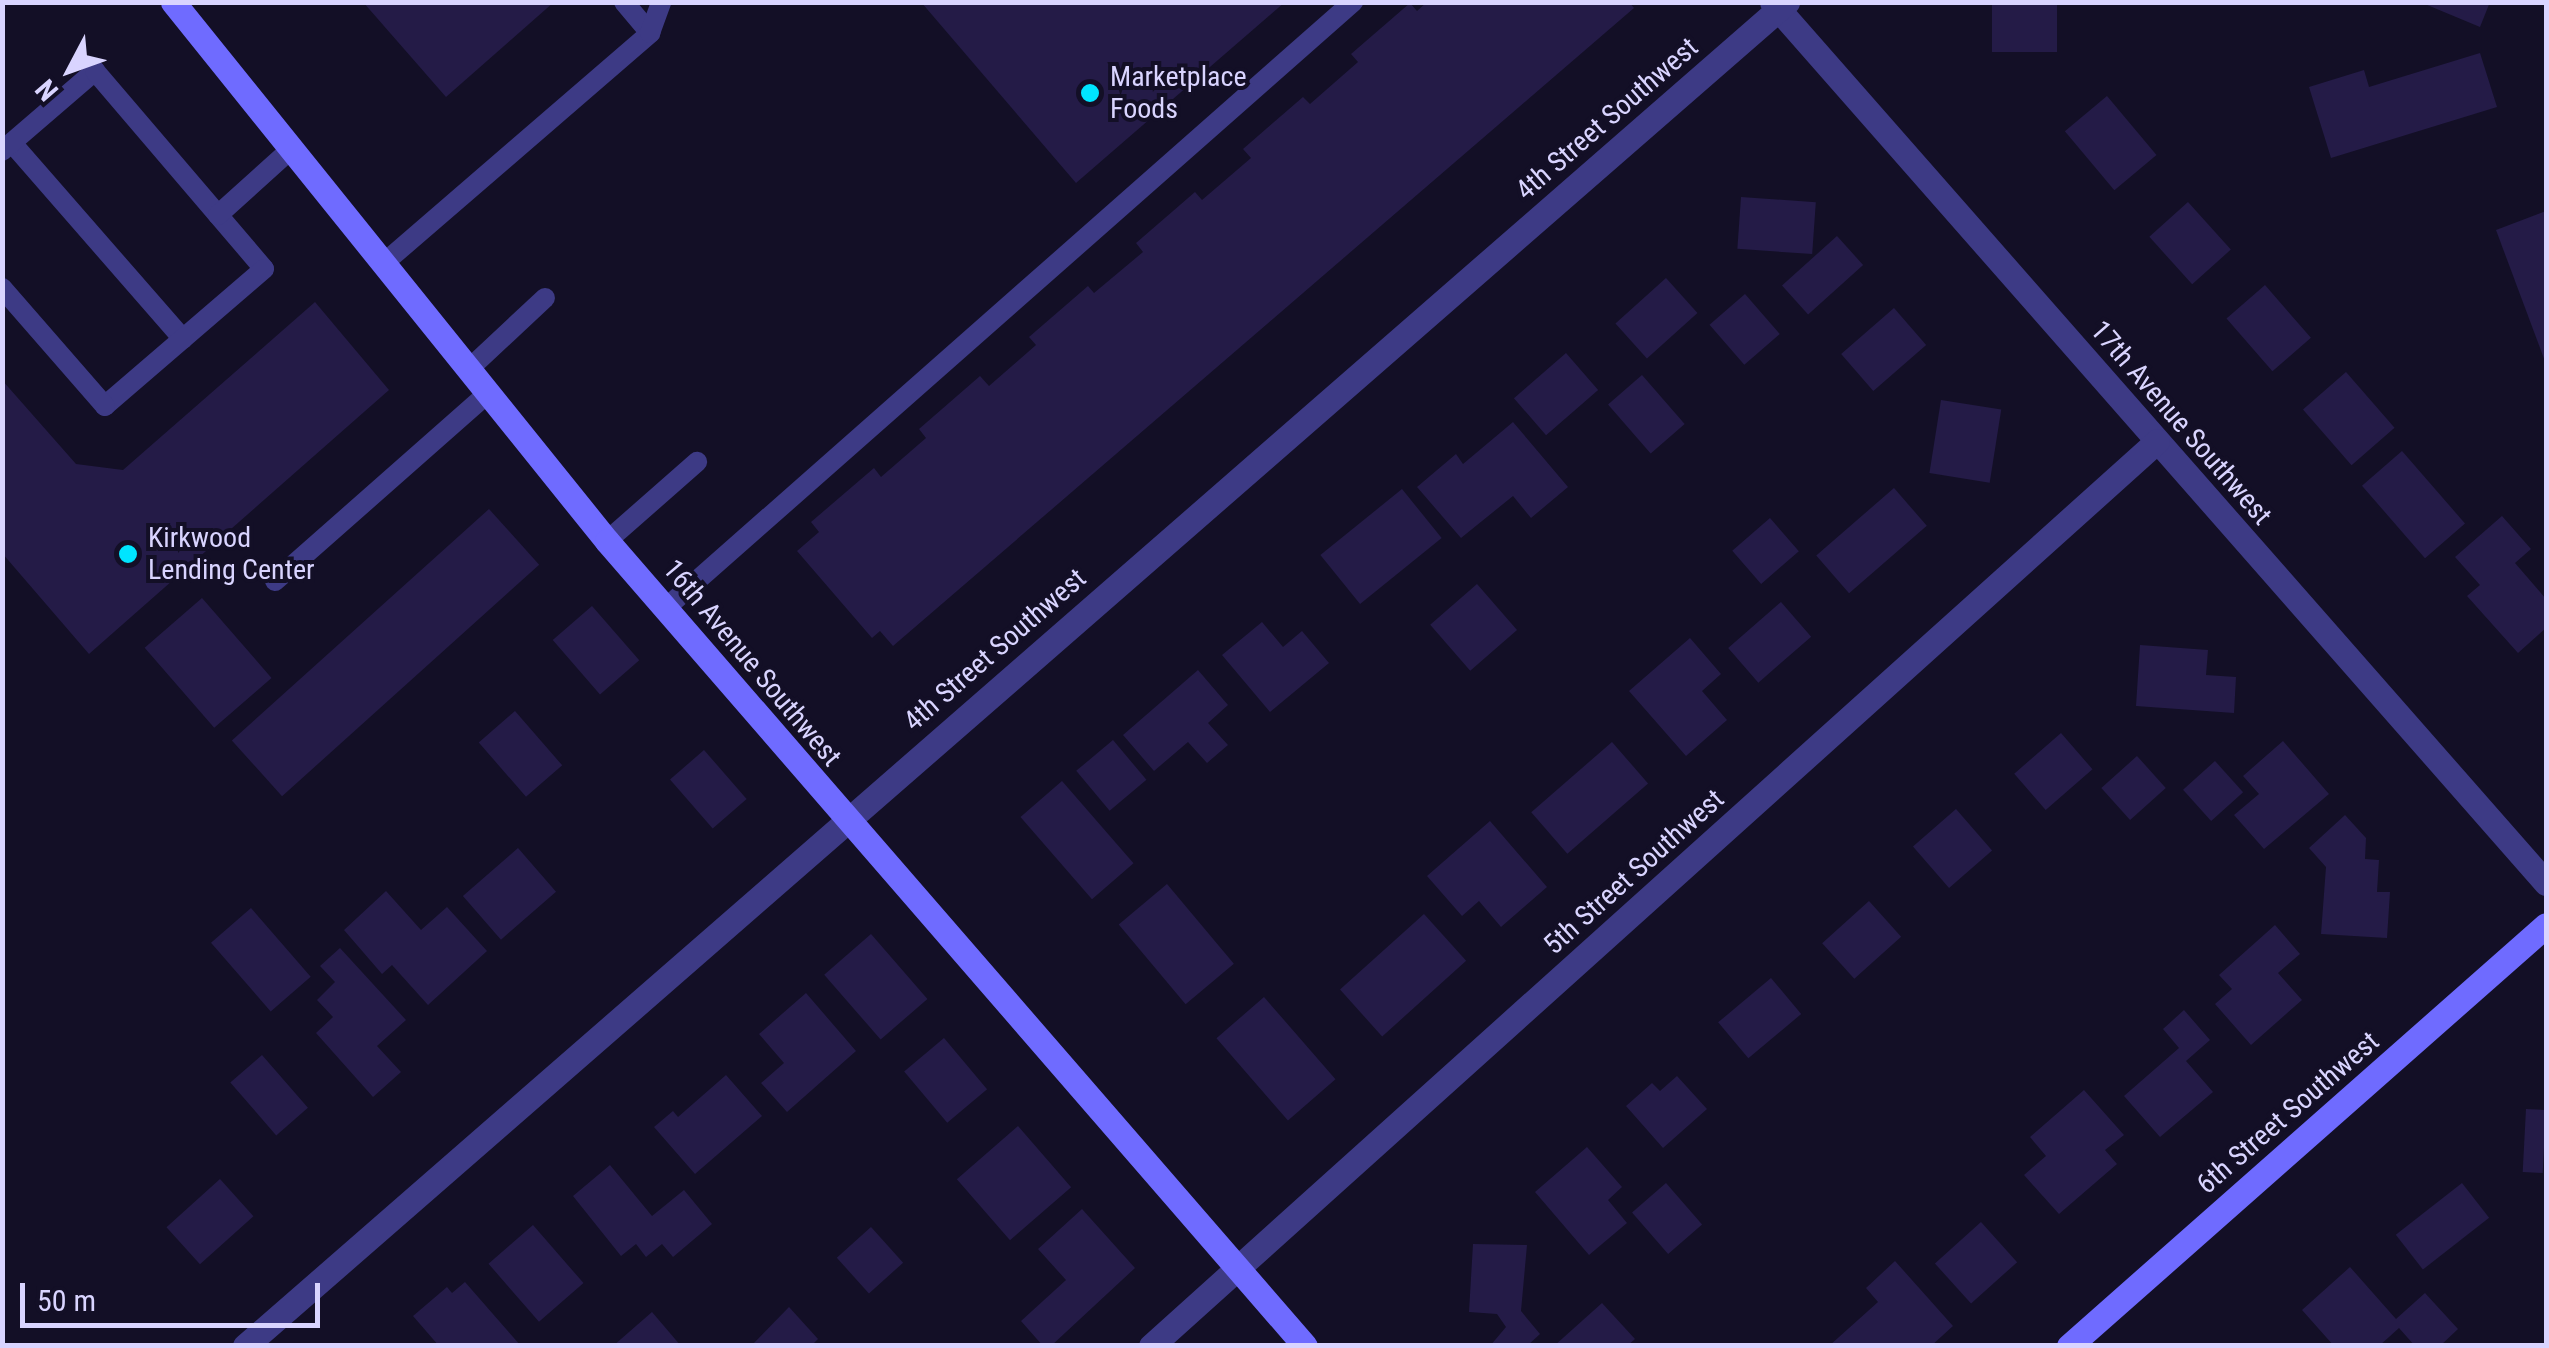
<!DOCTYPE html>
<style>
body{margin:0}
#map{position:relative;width:2549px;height:1348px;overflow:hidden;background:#130f26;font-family:"Roboto Condensed",sans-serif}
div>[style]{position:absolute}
.building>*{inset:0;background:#241b47;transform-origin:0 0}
.lane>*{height:20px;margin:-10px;padding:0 10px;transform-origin:10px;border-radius:10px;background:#3d3a85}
.street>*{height:25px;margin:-12.5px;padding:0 12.5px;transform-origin:12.5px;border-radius:12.5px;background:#3d3a85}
.secondary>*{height:25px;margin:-12.5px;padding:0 12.5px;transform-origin:12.5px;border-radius:12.5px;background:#6f6bff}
.dots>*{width:28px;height:28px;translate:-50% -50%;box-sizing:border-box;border:5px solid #130f26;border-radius:50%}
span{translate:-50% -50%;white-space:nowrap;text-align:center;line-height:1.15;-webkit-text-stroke:8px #130f26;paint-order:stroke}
.poi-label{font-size:28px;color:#d9d4ff}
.left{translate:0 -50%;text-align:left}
.street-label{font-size:28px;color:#d9d4ff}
.frame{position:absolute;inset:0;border:5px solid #d9d4ff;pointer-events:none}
.north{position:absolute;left:20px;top:20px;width:100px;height:100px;-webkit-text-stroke:8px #130f26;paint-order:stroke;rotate:229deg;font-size:28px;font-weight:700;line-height:40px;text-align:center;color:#d9d4ff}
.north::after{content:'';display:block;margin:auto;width:35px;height:45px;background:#d9d4ff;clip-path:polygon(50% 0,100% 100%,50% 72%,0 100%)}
.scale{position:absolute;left:20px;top:1283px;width:300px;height:45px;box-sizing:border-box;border:5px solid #d9d4ff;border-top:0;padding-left:12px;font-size:30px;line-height:35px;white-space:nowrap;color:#d9d4ff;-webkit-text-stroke:8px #130f26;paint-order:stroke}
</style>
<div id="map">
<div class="building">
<i style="clip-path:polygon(363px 2px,554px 2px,446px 97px)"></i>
<i style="clip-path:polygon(921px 2px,1285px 2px,1076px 183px)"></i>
<i style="clip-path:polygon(1427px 2px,1629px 2px,1634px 8px,893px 646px,880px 631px,872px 638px,797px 551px,819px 532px,811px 522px,874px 468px,881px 477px,926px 438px,919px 429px,980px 376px,989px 386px,1036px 345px,1029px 337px,1088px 286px,1094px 293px,1143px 252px,1136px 243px,1195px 192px,1202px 200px,1251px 158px,1243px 149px,1303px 97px,1310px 104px,1358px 62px,1351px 54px,1410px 3px,1417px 11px)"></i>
<i style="left:1992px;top:2px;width:65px;height:50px"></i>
<i style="clip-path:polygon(2420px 2px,2490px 2px,2480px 27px)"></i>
<i style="clip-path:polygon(2480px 53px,2497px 107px,2331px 158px,2309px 87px,2364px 70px,2369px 87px)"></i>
<i style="left:2107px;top:96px;width:77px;height:55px;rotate:50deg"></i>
<i style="left:1741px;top:197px;width:75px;height:52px;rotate:4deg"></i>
<i style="left:2188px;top:202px;width:64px;height:52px;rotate:48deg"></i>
<i style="clip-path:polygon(2546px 211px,2546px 364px,2496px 230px)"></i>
<i style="left:1837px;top:236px;width:39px;height:74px;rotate:48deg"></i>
<i style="left:1666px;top:278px;width:47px;height:68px;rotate:48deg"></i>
<i style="left:2265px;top:285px;width:70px;height:51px;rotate:49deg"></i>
<i style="left:1745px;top:294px;width:53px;height:47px;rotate:49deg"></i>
<i style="clip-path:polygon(315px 302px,389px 390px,89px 654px,2px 553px,2px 380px,76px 464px,123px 470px)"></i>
<i style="left:1894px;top:308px;width:49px;height:70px;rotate:49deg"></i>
<i style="left:1566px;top:353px;width:49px;height:69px;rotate:49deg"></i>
<i style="left:2346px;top:372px;width:74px;height:57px;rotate:49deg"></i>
<i style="left:1642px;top:375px;width:65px;height:45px;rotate:49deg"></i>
<i style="left:1941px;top:400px;width:61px;height:74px;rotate:9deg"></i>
<i style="clip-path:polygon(1513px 422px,1568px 487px,1531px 518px,1513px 496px,1461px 538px,1417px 487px,1456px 454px,1463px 464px)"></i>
<i style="left:2402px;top:451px;width:96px;height:53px;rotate:49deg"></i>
<i style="left:1894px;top:488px;width:50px;height:103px;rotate:49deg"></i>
<i style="left:1402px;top:489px;width:63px;height:105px;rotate:51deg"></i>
<i style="left:489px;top:509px;width:75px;height:346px;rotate:48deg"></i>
<i style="clip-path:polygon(2502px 516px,2531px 549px,2515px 563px,2546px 599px,2546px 628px,2518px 653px,2467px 596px,2480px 585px,2455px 557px)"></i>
<i style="left:1770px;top:518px;width:44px;height:50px;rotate:49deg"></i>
<i style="left:1477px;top:584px;width:61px;height:62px;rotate:49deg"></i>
<i style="left:202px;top:598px;width:106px;height:76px;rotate:49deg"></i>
<i style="left:1781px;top:602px;width:46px;height:70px;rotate:49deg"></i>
<i style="left:592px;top:606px;width:72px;height:52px;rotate:49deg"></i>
<i style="clip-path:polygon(1262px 622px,1283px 647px,1302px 631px,1329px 663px,1270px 712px,1222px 655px)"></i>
<i style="clip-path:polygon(1690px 638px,1721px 674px,1702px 691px,1727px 720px,1686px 756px,1629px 691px)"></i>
<i style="clip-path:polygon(2140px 645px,2208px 650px,2206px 675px,2236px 677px,2234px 713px,2136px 706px)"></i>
<i style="clip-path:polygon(1198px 670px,1228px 705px,1208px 723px,1228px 745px,1207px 763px,1188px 742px,1154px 771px,1123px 735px)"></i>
<i style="left:515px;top:711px;width:72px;height:48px;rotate:49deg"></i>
<i style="left:2061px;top:733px;width:48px;height:62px;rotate:49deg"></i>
<i style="left:1113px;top:740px;width:52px;height:48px;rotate:50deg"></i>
<i style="clip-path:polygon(2283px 741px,2329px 794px,2264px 849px,2234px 815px,2259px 794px,2243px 776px)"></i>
<i style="left:1612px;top:742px;width:55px;height:107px;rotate:49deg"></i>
<i style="left:704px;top:750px;width:65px;height:45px;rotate:49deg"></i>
<i style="left:2137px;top:756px;width:43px;height:48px;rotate:48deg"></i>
<i style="left:2215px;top:761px;width:42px;height:43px;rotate:48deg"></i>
<i style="left:1062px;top:781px;width:109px;height:55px;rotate:49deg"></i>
<i style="left:1956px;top:809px;width:55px;height:57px;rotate:49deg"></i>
<i style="clip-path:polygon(2345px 815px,2366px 838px,2365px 859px,2379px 860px,2377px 892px,2390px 892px,2387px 938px,2321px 934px,2326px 867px,2309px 848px)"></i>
<i style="clip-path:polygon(1490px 821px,1547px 887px,1501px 927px,1479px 901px,1462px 916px,1427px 876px)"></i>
<i style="left:518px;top:848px;width:58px;height:73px;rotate:49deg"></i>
<i style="left:1167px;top:884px;width:104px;height:63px;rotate:50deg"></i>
<i style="clip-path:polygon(386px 891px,421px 930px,447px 907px,487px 951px,428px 1005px,392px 965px,382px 974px,344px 930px)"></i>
<i style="left:1869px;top:901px;width:48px;height:63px;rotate:48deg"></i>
<i style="left:251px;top:908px;width:91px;height:53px;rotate:49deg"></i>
<i style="left:1424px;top:914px;width:63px;height:113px;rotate:48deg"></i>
<i style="clip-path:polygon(2275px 925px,2300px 954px,2278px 973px,2302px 1000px,2251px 1045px,2215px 1004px,2232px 989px,2219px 975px)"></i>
<i style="left:871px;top:934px;width:86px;height:62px;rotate:49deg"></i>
<i style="clip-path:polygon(340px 948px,406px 1020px,377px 1046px,401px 1072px,373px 1097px,316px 1033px,333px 1017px,317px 1000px,335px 982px,320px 966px)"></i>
<i style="left:1771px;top:978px;width:47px;height:69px;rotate:50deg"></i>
<i style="clip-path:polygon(806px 993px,856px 1051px,787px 1112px,761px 1083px,784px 1063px,759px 1034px)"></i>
<i style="left:1264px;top:997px;width:109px;height:63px;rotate:49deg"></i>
<i style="clip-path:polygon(2184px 1010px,2210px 1040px,2186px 1061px,2213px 1092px,2160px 1137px,2124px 1096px,2179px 1048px,2163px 1029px)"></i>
<i style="left:944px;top:1038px;width:67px;height:52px;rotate:50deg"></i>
<i style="left:262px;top:1055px;width:70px;height:42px;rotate:49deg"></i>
<i style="clip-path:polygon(726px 1075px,762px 1116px,695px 1174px,654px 1127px,673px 1111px,678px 1117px)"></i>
<i style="clip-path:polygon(1677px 1076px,1707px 1109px,1663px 1148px,1626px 1106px,1652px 1083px,1660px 1091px)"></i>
<i style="clip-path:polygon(2084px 1090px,2124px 1135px,2105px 1150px,2117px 1164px,2059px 1214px,2024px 1175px,2046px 1156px,2030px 1137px)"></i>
<i style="left:2526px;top:1109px;width:20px;height:63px;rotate:3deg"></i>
<i style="left:1018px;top:1126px;width:81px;height:81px;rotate:49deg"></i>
<i style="clip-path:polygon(1587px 1147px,1622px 1187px,1608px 1200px,1627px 1223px,1589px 1255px,1535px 1192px)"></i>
<i style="clip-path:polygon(610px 1165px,652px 1216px,684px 1190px,712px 1224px,673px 1257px,662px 1244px,646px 1257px,636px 1244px,621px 1256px,573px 1196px)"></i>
<i style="left:220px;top:1179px;width:50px;height:72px;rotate:48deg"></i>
<i style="left:1666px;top:1183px;width:55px;height:45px;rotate:49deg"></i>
<i style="left:2462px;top:1183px;width:44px;height:84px;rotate:52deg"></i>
<i style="clip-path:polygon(1082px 1209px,1135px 1268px,1051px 1346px,1043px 1346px,1021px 1321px,1066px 1280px,1038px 1249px)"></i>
<i style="left:1981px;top:1222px;width:54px;height:62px;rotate:48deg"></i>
<i style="left:533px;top:1225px;width:77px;height:59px;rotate:49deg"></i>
<i style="left:871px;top:1227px;width:48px;height:46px;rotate:48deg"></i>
<i style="clip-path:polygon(1473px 1244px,1527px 1245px,1521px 1311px,1540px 1334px,1527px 1346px,1490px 1346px,1506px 1327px,1497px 1314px,1469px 1312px)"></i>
<i style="clip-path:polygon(1895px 1261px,1953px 1326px,1931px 1346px,1829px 1346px,1878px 1302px,1866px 1288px)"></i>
<i style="clip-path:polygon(2350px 1267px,2396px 1319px,2425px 1293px,2458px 1329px,2440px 1346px,2415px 1346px,2399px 1328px,2379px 1346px,2334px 1346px,2302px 1310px)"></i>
<i style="clip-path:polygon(465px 1282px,521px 1346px,439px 1346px,413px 1316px,447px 1287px,452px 1293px)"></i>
<i style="clip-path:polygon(1602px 1303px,1635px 1339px,1627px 1346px,1554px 1346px)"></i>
<i style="clip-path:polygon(789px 1307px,818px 1339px,811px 1346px,751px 1346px)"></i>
<i style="clip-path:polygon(652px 1312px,681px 1346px,613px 1346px)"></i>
</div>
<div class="lane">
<i style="left:624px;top:2px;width:40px;rotate:50deg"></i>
<i style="left:12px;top:143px;width:260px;rotate:48.9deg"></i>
<i style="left:2px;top:151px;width:123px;rotate:-40.7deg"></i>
<i style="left:95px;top:71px;width:260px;rotate:49.5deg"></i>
<i style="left:264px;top:269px;width:210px;rotate:139.3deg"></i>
<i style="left:105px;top:406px;width:157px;rotate:-131.1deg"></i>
<i style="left:218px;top:215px;width:98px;rotate:-42.1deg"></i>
<i style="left:384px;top:263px;width:352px;rotate:-40.8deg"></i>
<i style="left:650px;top:33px;width:33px;rotate:-70deg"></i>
<i style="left:469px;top:369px;width:104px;rotate:-43.1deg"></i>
<i style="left:607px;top:541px;width:120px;rotate:-41.3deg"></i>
<i style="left:275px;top:581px;width:283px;rotate:-41.4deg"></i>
<i style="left:667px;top:607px;width:915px;rotate:-41.41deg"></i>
</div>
<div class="street">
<i style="left:1772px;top:2px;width:1173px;rotate:48.7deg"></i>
<i style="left:245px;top:1346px;width:2046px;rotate:-41.08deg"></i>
<i style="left:1151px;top:1346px;width:1353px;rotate:-41.97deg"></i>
</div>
<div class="secondary">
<i style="left:173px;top:2px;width:692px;rotate:51.16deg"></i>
<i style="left:607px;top:541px;width:1065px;rotate:49.07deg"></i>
<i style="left:2069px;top:1346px;width:636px;rotate:-41.43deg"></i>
</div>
<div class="dots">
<i style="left:1090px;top:93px;background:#00e5ff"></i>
<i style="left:128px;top:554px;background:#00e5ff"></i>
</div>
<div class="poi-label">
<span class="left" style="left:1110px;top:93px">Marketplace<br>Foods</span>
<span class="left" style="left:148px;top:554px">Kirkwood<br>Lending Center</span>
</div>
<div class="street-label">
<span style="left:1607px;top:119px;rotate:-41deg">4th Street Southwest</span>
<span style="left:2181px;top:423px;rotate:49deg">17th Avenue Southwest</span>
<span style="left:995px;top:650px;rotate:-41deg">4th Street Southwest</span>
<span style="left:752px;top:663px;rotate:50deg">16th Avenue Southwest</span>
<span style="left:1634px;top:872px;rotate:-42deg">5th Street Southwest</span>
<span style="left:2288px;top:1113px;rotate:-41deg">6th Street Southwest</span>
</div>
<div class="frame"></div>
<div class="north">N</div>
<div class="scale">50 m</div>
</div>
